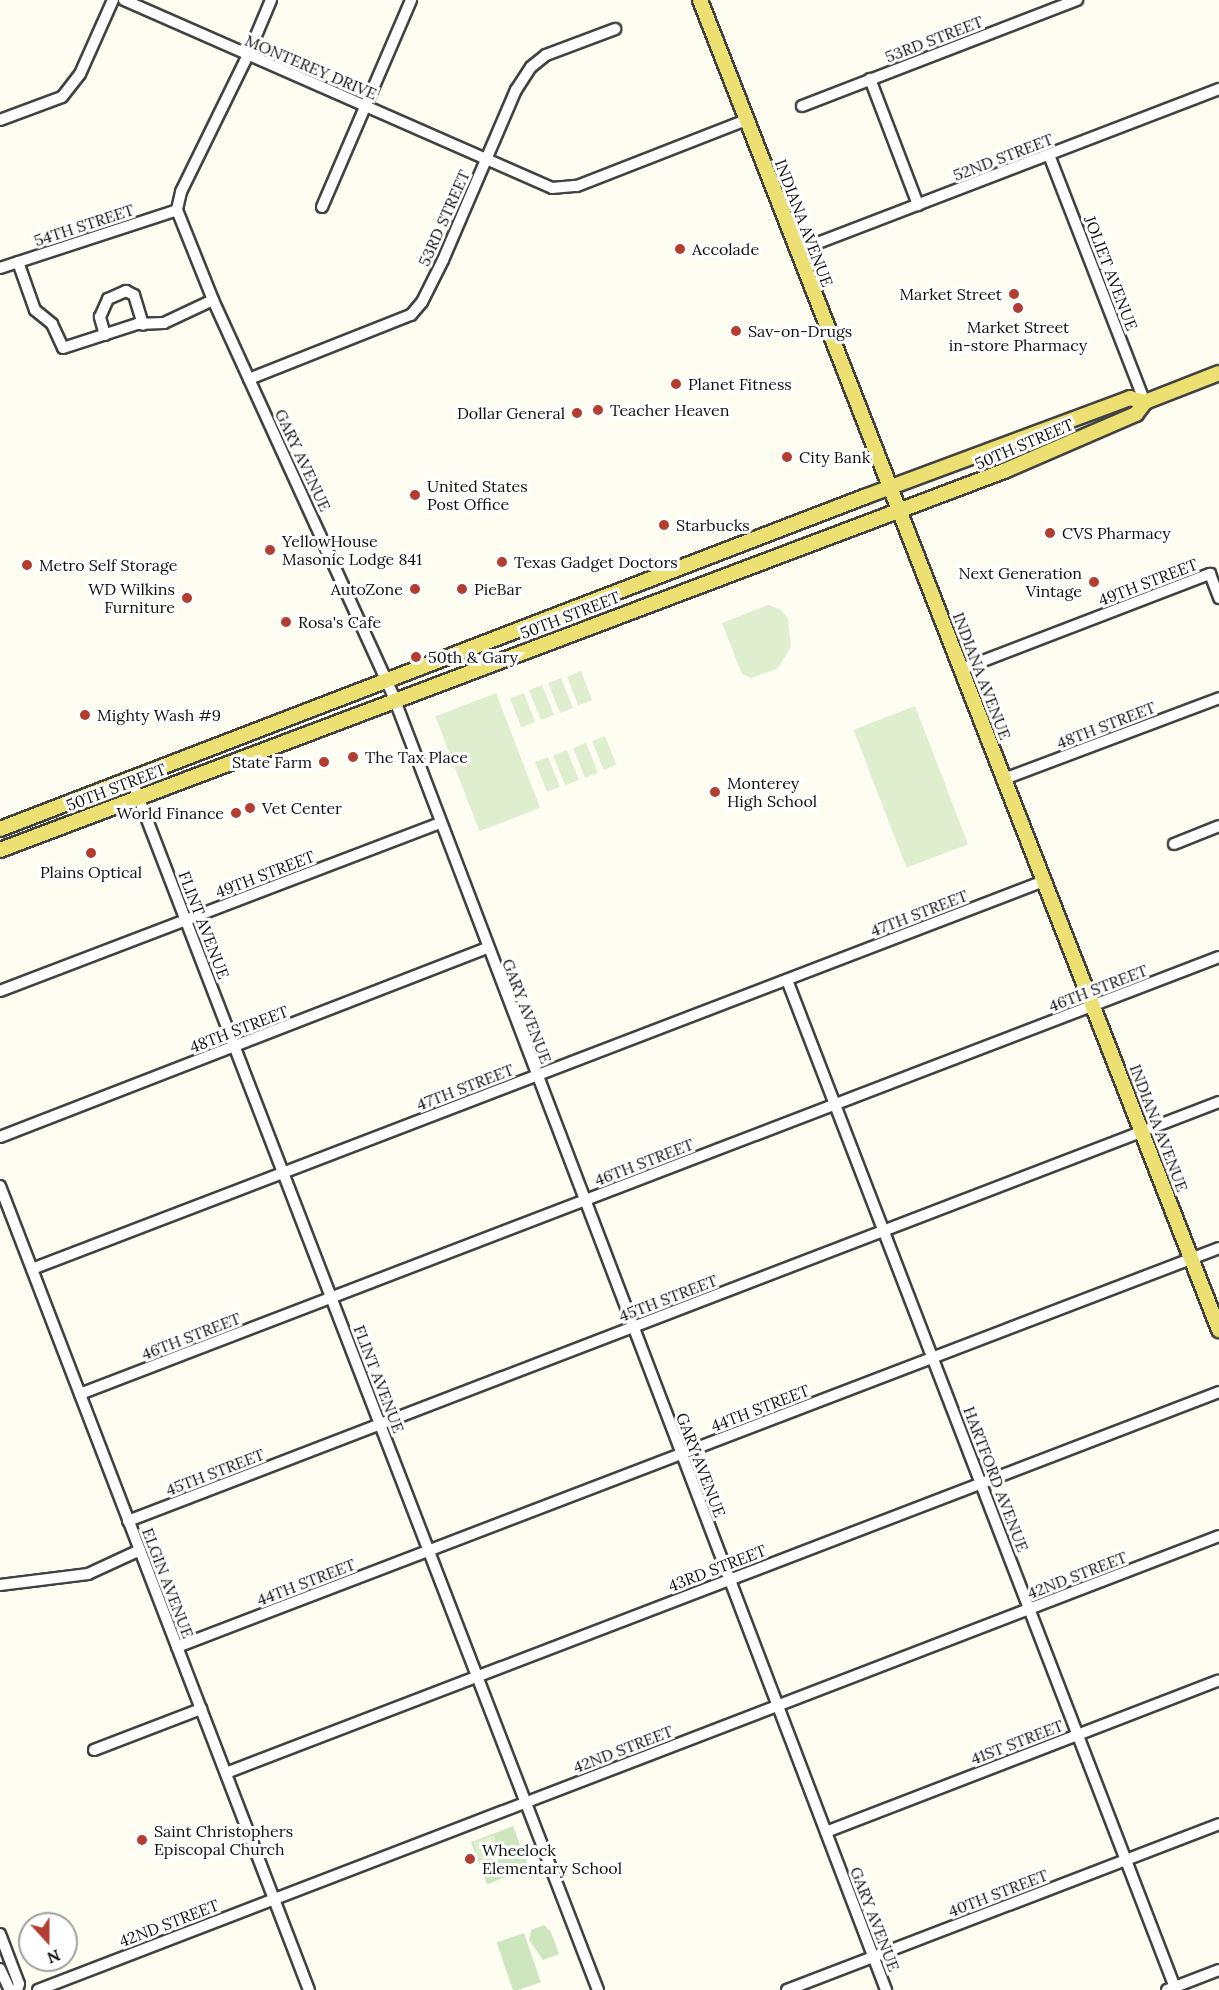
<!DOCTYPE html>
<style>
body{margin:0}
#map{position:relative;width:1219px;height:1990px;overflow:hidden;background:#fefdf2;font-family:Lora,serif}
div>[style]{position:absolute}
.green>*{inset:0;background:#cde6be;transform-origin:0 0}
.pitch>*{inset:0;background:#dfeecf;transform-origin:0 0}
.roads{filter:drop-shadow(2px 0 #424242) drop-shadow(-2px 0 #424242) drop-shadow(0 2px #424242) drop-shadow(0 -2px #424242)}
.minor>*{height:10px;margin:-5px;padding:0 5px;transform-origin:5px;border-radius:5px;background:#fff}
.major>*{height:14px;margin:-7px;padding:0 7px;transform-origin:7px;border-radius:7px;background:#ede072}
.dots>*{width:16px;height:16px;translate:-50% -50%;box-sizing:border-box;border:3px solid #fff;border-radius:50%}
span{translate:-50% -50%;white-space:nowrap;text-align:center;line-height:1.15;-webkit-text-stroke:6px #fff;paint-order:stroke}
.street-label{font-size:16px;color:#0f0f0f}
.poi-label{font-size:16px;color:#0f0f0f}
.left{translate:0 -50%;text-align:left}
.right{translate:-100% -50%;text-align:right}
.north{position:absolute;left:18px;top:1912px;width:60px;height:60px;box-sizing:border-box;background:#fff;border:2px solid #9f9f9f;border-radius:50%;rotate:159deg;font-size:16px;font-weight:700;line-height:24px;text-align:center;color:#0f0f0f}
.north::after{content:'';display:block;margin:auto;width:21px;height:27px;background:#b43d32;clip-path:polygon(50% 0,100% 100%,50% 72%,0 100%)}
</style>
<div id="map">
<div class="green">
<i style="left:513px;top:1826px;width:45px;height:45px;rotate:69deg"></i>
<i style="clip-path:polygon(544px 1925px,551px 1932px,559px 1954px,543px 1960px,529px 1940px,531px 1930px)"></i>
<i style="left:524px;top:1933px;width:52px;height:29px;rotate:71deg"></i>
</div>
<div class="pitch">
<i style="clip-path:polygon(768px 605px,780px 609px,788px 619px,791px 647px,777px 669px,751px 678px,742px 674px,722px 623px)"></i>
<i style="left:581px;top:671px;width:31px;height:15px;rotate:69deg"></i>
<i style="left:561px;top:678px;width:32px;height:14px;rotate:68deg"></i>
<i style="left:542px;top:685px;width:32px;height:14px;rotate:68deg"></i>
<i style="left:496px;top:693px;width:123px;height:65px;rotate:69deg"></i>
<i style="left:524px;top:693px;width:31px;height:15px;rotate:69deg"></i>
<i style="left:915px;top:706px;width:148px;height:66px;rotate:69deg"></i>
<i style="left:605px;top:736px;width:31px;height:14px;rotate:68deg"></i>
<i style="left:586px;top:743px;width:32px;height:14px;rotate:68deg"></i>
<i style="left:567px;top:750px;width:32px;height:15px;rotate:68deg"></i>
<i style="left:548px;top:757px;width:32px;height:14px;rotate:68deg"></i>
<i style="left:494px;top:1835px;width:21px;height:22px;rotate:71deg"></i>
</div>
<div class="roads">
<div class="minor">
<i style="left:124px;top:0;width:467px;rotate:23.7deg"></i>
<i style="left:552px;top:188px;width:25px;rotate:-5deg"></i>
<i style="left:577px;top:186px;width:181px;rotate:-21.3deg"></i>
<i style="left:271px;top:0;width:62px;rotate:112.8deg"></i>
<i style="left:247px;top:57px;width:150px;rotate:116.1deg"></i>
<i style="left:181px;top:192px;width:18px;rotate:103deg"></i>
<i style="left:177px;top:210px;width:97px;rotate:68.2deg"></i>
<i style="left:213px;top:300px;width:437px;rotate:65.5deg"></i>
<i style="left:394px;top:698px;width:1383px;rotate:69.15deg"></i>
<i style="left:870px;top:79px;width:135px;rotate:69.1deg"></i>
<i style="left:802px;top:106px;width:295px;rotate:-21.1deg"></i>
<i style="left:0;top:120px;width:66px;rotate:-20.4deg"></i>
<i style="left:62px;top:97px;width:29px;rotate:-52deg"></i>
<i style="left:80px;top:74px;width:81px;rotate:-66deg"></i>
<i style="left:1049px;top:155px;width:265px;rotate:68.8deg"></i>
<i style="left:322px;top:207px;width:225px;rotate:-66.7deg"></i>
<i style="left:797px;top:251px;width:452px;rotate:-21deg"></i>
<i style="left:18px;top:262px;width:51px;rotate:70.5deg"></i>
<i style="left:35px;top:310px;width:22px;rotate:39deg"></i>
<i style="left:52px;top:324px;width:26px;rotate:65deg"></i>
<i style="left:63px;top:348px;width:78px;rotate:-18deg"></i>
<i style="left:137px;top:324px;width:27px;rotate:-2deg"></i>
<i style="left:164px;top:323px;width:54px;rotate:-25.1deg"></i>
<i style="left:0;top:268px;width:186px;rotate:-18.1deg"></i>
<i style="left:105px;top:335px;width:19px;rotate:-106deg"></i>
<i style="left:100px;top:317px;width:20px;rotate:-66deg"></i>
<i style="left:108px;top:299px;width:20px;rotate:-24deg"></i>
<i style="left:126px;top:291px;width:9px;rotate:27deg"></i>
<i style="left:134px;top:295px;width:31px;rotate:73deg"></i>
<i style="left:249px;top:379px;width:174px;rotate:-21.6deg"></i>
<i style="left:411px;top:315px;width:17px;rotate:-50deg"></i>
<i style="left:422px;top:302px;width:47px;rotate:-63.4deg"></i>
<i style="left:443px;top:260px;width:185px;rotate:-66.8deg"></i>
<i style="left:516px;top:90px;width:27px;rotate:-57deg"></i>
<i style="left:531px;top:67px;width:19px;rotate:-39deg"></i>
<i style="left:546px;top:55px;width:74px;rotate:-20.6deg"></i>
<i style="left:962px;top:669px;width:266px;rotate:-21deg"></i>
<i style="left:1210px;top:574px;width:26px;rotate:69deg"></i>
<i style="left:131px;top:778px;width:1299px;rotate:68.93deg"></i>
<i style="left:1004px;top:779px;width:230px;rotate:-20.6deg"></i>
<i style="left:1174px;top:844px;width:48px;rotate:-21.8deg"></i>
<i style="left:787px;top:980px;width:1082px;rotate:68.94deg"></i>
<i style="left:0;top:991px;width:470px;rotate:-20.9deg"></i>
<i style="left:0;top:1137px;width:522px;rotate:-21.21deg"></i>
<i style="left:0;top:1186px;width:861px;rotate:68.98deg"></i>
<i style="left:32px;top:1269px;width:1084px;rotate:-20.98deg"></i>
<i style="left:80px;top:1394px;width:1220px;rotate:-20.99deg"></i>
<i style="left:128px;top:1521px;width:1169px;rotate:-21.01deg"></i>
<i style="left:0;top:1585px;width:89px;rotate:-7.1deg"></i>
<i style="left:88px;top:1574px;width:57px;rotate:-24.8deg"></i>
<i style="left:177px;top:1647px;width:1116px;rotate:-20.95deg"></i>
<i style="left:94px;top:1750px;width:115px;rotate:-21deg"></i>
<i style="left:226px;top:1773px;width:1064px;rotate:-20.99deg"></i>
<i style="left:826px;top:1832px;width:421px;rotate:-21.1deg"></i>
<i style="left:0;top:1934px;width:53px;rotate:69.2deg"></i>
<i style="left:19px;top:1984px;width:6px;rotate:108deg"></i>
<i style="left:0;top:1969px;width:23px;rotate:65deg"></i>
<i style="left:38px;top:1990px;width:1265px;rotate:-21.03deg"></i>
<i style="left:787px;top:1990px;width:463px;rotate:-21deg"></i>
<i style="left:1167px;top:1990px;width:56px;rotate:-21deg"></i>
</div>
<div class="major">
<i style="left:700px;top:0;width:1428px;rotate:68.68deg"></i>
<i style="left:0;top:829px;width:926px;rotate:-21.02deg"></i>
<i style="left:864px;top:497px;width:284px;rotate:-20.4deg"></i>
<i style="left:1130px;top:398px;width:16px;rotate:15deg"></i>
<i style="left:1145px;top:402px;width:79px;rotate:-21.4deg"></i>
<i style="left:0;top:850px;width:1073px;rotate:-20.68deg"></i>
<i style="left:1004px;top:471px;width:144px;rotate:-23.4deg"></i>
<i style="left:1136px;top:414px;width:15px;rotate:-53deg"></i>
</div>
</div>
<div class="dots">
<i style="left:680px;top:249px;background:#b43d32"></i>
<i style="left:1014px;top:294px;background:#b43d32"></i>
<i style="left:1018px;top:308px;background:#b43d32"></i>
<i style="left:736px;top:331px;background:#b43d32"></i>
<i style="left:676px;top:384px;background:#b43d32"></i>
<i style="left:598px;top:410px;background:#b43d32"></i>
<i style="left:577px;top:413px;background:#b43d32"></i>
<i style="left:787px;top:457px;background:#b43d32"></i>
<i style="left:415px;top:495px;background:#b43d32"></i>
<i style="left:664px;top:525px;background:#b43d32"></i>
<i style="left:1050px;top:533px;background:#b43d32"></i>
<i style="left:270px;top:550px;background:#b43d32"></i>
<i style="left:502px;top:562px;background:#b43d32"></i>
<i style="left:27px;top:565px;background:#b43d32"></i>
<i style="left:1094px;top:582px;background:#b43d32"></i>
<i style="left:415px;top:589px;background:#b43d32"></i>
<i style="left:462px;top:589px;background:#b43d32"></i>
<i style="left:187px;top:598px;background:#b43d32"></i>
<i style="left:286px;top:622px;background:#b43d32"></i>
<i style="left:416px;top:657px;background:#b43d32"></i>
<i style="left:85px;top:715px;background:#b43d32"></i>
<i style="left:353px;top:757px;background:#b43d32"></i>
<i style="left:324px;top:762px;background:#b43d32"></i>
<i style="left:715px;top:792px;background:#b43d32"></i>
<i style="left:250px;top:808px;background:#b43d32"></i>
<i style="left:236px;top:813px;background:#b43d32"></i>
<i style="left:91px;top:853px;background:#b43d32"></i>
<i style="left:142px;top:1840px;background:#b43d32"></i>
<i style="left:470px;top:1859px;background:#b43d32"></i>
</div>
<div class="street-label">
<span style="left:934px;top:39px;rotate:-21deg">53RD STREET</span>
<span style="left:311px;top:67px;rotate:23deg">MONTEREY DRIVE</span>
<span style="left:1003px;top:157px;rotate:-21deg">52ND STREET</span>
<span style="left:444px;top:218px;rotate:-66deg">53RD STREET</span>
<span style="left:804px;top:223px;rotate:69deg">INDIANA AVENUE</span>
<span style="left:84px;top:225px;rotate:-18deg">54TH STREET</span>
<span style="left:1111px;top:273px;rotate:69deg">JOLIET AVENUE</span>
<span style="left:1024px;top:444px;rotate:-23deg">50TH STREET</span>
<span style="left:303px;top:460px;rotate:65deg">GARY AVENUE</span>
<span style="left:1148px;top:582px;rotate:-21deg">49TH STREET</span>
<span style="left:570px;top:615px;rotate:-21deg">50TH STREET</span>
<span style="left:982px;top:676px;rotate:69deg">INDIANA AVENUE</span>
<span style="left:1106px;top:725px;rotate:-21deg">48TH STREET</span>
<span style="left:116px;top:787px;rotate:-21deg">50TH STREET</span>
<span style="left:265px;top:874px;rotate:-21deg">49TH STREET</span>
<span style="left:919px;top:913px;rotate:-21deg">47TH STREET</span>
<span style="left:204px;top:925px;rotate:69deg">FLINT AVENUE</span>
<span style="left:1098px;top:988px;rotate:-21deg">46TH STREET</span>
<span style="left:527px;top:1011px;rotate:69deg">GARY AVENUE</span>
<span style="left:239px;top:1029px;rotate:-21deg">48TH STREET</span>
<span style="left:465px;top:1087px;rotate:-21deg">47TH STREET</span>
<span style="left:1159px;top:1128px;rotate:69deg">INDIANA AVENUE</span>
<span style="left:644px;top:1162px;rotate:-21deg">46TH STREET</span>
<span style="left:668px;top:1298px;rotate:-21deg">45TH STREET</span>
<span style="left:191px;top:1336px;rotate:-21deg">46TH STREET</span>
<span style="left:379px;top:1379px;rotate:69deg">FLINT AVENUE</span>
<span style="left:760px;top:1408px;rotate:-21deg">44TH STREET</span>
<span style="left:701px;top:1465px;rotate:69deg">GARY AVENUE</span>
<span style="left:215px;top:1472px;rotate:-21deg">45TH STREET</span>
<span style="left:996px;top:1479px;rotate:69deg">HARTFORD AVENUE</span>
<span style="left:717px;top:1568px;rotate:-21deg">43RD STREET</span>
<span style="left:1077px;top:1575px;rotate:-21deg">42ND STREET</span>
<span style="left:306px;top:1582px;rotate:-21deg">44TH STREET</span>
<span style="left:168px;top:1583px;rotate:69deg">ELGIN AVENUE</span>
<span style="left:1017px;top:1742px;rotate:-21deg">41ST STREET</span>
<span style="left:623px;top:1749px;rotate:-21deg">42ND STREET</span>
<span style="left:998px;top:1893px;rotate:-21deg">40TH STREET</span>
<span style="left:875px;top:1919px;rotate:69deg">GARY AVENUE</span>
<span style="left:169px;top:1923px;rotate:-21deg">42ND STREET</span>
</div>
<div class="poi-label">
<span class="left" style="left:692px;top:249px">Accolade</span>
<span class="right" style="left:1002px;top:294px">Market Street</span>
<span style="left:1018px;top:336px">Market Street<br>in-store Pharmacy</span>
<span class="left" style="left:748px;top:331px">Sav-on-Drugs</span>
<span class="left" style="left:688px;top:384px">Planet Fitness</span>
<span class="left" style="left:610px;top:410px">Teacher Heaven</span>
<span class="right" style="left:565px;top:413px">Dollar General</span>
<span class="left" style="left:799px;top:457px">City Bank</span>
<span class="left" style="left:427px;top:495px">United States<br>Post Office</span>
<span class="left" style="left:676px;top:525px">Starbucks</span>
<span class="left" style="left:1062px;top:533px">CVS Pharmacy</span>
<span class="left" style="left:282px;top:550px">YellowHouse<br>Masonic Lodge 841</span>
<span class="left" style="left:514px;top:562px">Texas Gadget Doctors</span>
<span class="left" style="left:39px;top:565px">Metro Self Storage</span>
<span class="right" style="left:1082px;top:582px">Next Generation<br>Vintage</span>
<span class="right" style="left:175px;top:598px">WD Wilkins<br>Furniture</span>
<span class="right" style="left:403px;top:589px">AutoZone</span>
<span class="left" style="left:474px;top:589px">PieBar</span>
<span class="left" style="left:298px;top:622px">Rosa's Cafe</span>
<span class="left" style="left:428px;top:657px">50th &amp; Gary</span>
<span class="left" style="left:97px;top:715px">Mighty Wash #9</span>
<span class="left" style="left:365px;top:757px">The Tax Place</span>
<span class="right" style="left:312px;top:762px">State Farm</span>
<span class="left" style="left:727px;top:792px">Monterey<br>High School</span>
<span class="left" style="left:262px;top:808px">Vet Center</span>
<span class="right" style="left:224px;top:813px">World Finance</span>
<span style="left:91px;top:872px">Plains Optical</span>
<span class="left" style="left:154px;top:1840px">Saint Christophers<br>Episcopal Church</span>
<span class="left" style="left:482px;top:1859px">Wheelock<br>Elementary School</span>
</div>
<div class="north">N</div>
</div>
